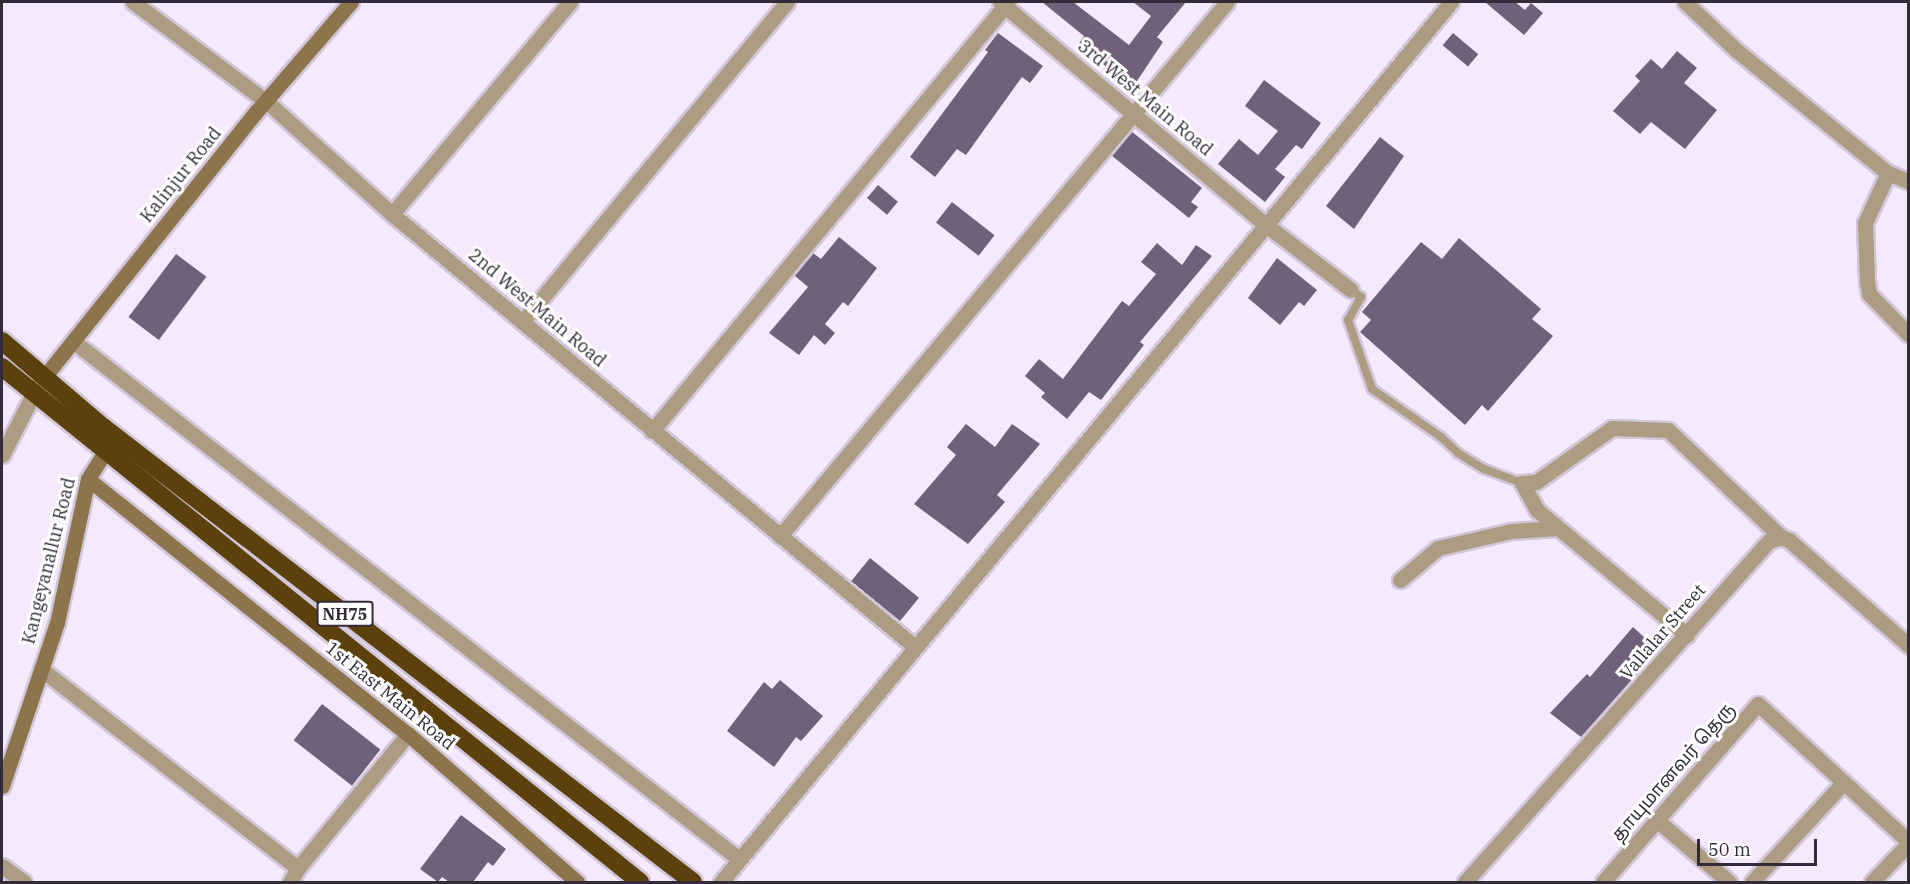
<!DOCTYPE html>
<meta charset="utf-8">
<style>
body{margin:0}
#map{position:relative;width:1910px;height:884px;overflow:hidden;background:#f4e9fd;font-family:"IBM Plex Serif","Noto Sans Tamil",serif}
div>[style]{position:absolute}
.building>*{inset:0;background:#70607c;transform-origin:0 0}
.roads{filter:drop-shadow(2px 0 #d1c7da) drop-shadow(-2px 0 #d1c7da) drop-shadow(0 2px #d1c7da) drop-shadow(0 -2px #d1c7da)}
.lane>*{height:8px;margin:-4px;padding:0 4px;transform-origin:4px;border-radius:4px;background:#ad9c81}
.street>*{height:15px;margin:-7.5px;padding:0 7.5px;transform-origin:7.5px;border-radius:7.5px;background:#ad9c81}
.secondary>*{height:15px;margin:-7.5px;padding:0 7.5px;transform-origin:7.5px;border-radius:7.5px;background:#8d744c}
.highway>*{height:18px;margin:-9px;padding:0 9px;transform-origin:9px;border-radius:9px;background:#5c410d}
span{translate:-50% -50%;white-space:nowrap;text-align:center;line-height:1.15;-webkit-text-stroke:6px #fff;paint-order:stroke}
.shield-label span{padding:2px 4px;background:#fff;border:2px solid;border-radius:4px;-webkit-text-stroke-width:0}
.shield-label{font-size:16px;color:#332c38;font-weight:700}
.street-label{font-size:18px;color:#332c38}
.frame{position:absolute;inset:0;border:3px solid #332c38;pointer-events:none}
.scale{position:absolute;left:1697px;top:839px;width:120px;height:27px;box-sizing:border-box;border:3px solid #332c38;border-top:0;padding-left:8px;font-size:18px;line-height:21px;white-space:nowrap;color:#332c38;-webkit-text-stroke:4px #fff;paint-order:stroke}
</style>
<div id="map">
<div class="building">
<i style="clip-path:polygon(1042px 2px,1073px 2px,1129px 45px,1151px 16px,1133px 2px,1186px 2px,1157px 37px,1163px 42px,1133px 87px,1078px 45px,1084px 36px)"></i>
<i style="clip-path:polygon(1485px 2px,1515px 2px,1525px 10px,1531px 3px,1543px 13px,1524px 35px)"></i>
<i style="clip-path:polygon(998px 33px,1043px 66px,1030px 83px,1022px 77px,966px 155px,957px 149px,935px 177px,910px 157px,988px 52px,985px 50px)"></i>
<i style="left:1453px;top:33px;width:33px;height:16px;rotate:40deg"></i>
<i style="clip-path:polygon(1677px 51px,1697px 68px,1684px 83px,1717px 110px,1685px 149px,1651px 122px,1640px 134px,1613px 111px,1640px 81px,1635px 76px,1651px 59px,1662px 69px)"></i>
<i style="clip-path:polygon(1264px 80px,1321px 123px,1302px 149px,1296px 145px,1275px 169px,1285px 177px,1265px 202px,1218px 164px,1239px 139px,1258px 155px,1278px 131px,1245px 106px)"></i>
<i style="clip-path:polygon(1131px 131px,1202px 188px,1191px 202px,1198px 207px,1189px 218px,1111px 155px)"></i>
<i style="clip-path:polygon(1380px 137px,1404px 156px,1354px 229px,1326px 206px)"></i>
<i style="left:878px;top:185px;width:26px;height:17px;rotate:40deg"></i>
<i style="left:952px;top:202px;width:54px;height:26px;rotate:38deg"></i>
<i style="clip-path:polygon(839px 237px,877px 268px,848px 306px,843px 302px,825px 324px,835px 333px,825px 345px,814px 335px,799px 355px,769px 333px,808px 287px,794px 275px,813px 253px,821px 259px)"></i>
<i style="clip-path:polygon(1459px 238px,1541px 309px,1532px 319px,1553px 336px,1488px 411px,1482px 405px,1465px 425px,1360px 332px,1371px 320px,1362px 312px,1421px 242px,1442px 259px)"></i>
<i style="clip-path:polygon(1157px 243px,1182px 265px,1196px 245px,1212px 256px,1140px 342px,1144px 345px,1101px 400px,1089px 392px,1067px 419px,1041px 397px,1045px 393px,1025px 376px,1039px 359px,1063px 379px,1122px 301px,1129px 306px,1156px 274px,1141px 262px)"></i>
<i style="left:176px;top:254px;width:38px;height:79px;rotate:37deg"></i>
<i style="clip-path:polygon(1277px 258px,1317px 290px,1304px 306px,1299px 302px,1280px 325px,1248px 298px)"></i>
<i style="clip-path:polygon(966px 424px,995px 447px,1012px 424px,1040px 444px,997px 495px,1005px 502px,968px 544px,914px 504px,956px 455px,947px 447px)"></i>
<i style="left:870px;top:558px;width:63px;height:30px;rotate:39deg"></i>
<i style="clip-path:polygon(1633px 627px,1658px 650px,1581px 737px,1550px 713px,1587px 674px,1590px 677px)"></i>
<i style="clip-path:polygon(780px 680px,823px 716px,801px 741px,796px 737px,774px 767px,727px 731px,764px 682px,772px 689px)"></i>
<i style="left:322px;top:704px;width:74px;height:46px;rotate:38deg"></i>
<i style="clip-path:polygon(461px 815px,506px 849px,493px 866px,488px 862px,473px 882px,449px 882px,442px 877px,438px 882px,420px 869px)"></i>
</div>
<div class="roads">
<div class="lane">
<i style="left:1351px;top:290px;width:12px;rotate:35deg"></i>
<i style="left:1361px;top:297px;width:26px;rotate:119deg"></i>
<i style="left:1348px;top:320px;width:73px;rotate:70.8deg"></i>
<i style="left:1372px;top:389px;width:84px;rotate:34.8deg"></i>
<i style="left:1441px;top:437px;width:23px;rotate:43deg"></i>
<i style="left:1458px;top:453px;width:31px;rotate:32deg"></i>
<i style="left:1484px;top:469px;width:40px;rotate:20.2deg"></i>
</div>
<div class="street">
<i style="left:133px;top:2px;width:166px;rotate:36.7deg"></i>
<i style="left:266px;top:101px;width:169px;rotate:41.9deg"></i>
<i style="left:392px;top:214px;width:679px;rotate:39.62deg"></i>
<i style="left:1000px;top:2px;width:346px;rotate:40deg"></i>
<i style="left:1265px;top:224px;width:108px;rotate:37.5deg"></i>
<i style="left:1685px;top:2px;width:70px;rotate:43.3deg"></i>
<i style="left:1736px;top:50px;width:196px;rotate:39deg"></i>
<i style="left:1888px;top:173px;width:22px;rotate:22deg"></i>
<i style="left:1888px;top:173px;width:55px;rotate:114.7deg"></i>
<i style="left:1865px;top:223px;width:58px;rotate:88deg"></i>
<i style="left:1867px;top:281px;width:13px;rotate:81deg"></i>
<i style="left:1869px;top:294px;width:56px;rotate:45.7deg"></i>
<i style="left:392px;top:214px;width:277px;rotate:-50deg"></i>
<i style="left:523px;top:321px;width:414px;rotate:-50.4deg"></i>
<i style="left:73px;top:341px;width:844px;rotate:37.87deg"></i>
<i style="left:652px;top:431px;width:557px;rotate:-50.31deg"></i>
<i style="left:2px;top:455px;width:81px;rotate:-62.8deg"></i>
<i style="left:780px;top:536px;width:696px;rotate:-50.07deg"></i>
<i style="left:1400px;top:580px;width:50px;rotate:-40.1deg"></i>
<i style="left:1438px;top:548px;width:75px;rotate:-13.1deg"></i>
<i style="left:1511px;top:531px;width:47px;rotate:-3.7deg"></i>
<i style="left:1687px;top:635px;width:195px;rotate:-140.2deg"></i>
<i style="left:1537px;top:510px;width:31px;rotate:-119deg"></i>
<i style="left:1522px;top:483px;width:14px;rotate:-4deg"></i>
<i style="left:1536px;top:482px;width:93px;rotate:-35.4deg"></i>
<i style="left:1612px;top:428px;width:56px;rotate:2deg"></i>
<i style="left:1668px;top:430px;width:156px;rotate:43.4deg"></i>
<i style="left:41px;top:669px;width:325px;rotate:37.8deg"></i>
<i style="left:298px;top:868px;width:173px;rotate:-50.6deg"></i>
<i style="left:1658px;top:821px;width:94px;rotate:40.7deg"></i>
<i style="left:2px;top:866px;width:27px;rotate:36deg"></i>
<i style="left:290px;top:882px;width:16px;rotate:-60deg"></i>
<i style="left:721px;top:882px;width:1143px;rotate:-50.32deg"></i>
<i style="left:1465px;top:882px;width:457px;rotate:-48.3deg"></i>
<i style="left:1769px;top:541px;width:13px;rotate:-18deg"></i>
<i style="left:1781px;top:537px;width:9px;rotate:21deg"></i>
<i style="left:1789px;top:540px;width:159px;rotate:41.4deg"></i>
<i style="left:1603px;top:882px;width:236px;rotate:-49deg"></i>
<i style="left:1758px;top:704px;width:203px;rotate:42.4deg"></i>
<i style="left:1752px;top:882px;width:134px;rotate:-47.4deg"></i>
<i style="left:1872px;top:882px;width:52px;rotate:-46.5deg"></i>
</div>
<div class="secondary">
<i style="left:45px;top:376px;width:338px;rotate:-51.4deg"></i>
<i style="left:256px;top:112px;width:145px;rotate:-49.2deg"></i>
<i style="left:88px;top:479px;width:409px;rotate:38.6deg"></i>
<i style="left:408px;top:734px;width:225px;rotate:41.2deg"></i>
<i style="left:2px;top:786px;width:172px;rotate:-71.4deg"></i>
<i style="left:57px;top:623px;width:147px;rotate:-77.9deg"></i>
<i style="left:88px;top:479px;width:44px;rotate:-58.1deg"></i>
</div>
<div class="highway">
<i style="left:2px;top:341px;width:133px;rotate:40.4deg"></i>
<i style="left:103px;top:427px;width:745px;rotate:37.64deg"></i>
<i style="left:2px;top:367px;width:820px;rotate:38.91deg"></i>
</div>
</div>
<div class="shield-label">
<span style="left:345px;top:614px">NH75</span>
</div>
<div class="street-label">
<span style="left:1145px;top:98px;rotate:40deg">3rd West Main Road</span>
<span style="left:181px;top:175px;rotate:-51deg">Kalinjur Road</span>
<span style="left:537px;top:308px;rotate:40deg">2nd West Main Road</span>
<span style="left:49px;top:561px;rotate:-76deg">Kangeyanallur Road</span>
<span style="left:1663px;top:632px;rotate:-49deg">Vallalar Street</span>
<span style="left:390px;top:696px;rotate:39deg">1st East Main Road</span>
<span style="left:1673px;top:772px;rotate:-49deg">தாயுமானவர் தெரு</span>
</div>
<div class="frame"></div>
<div class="scale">50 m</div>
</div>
